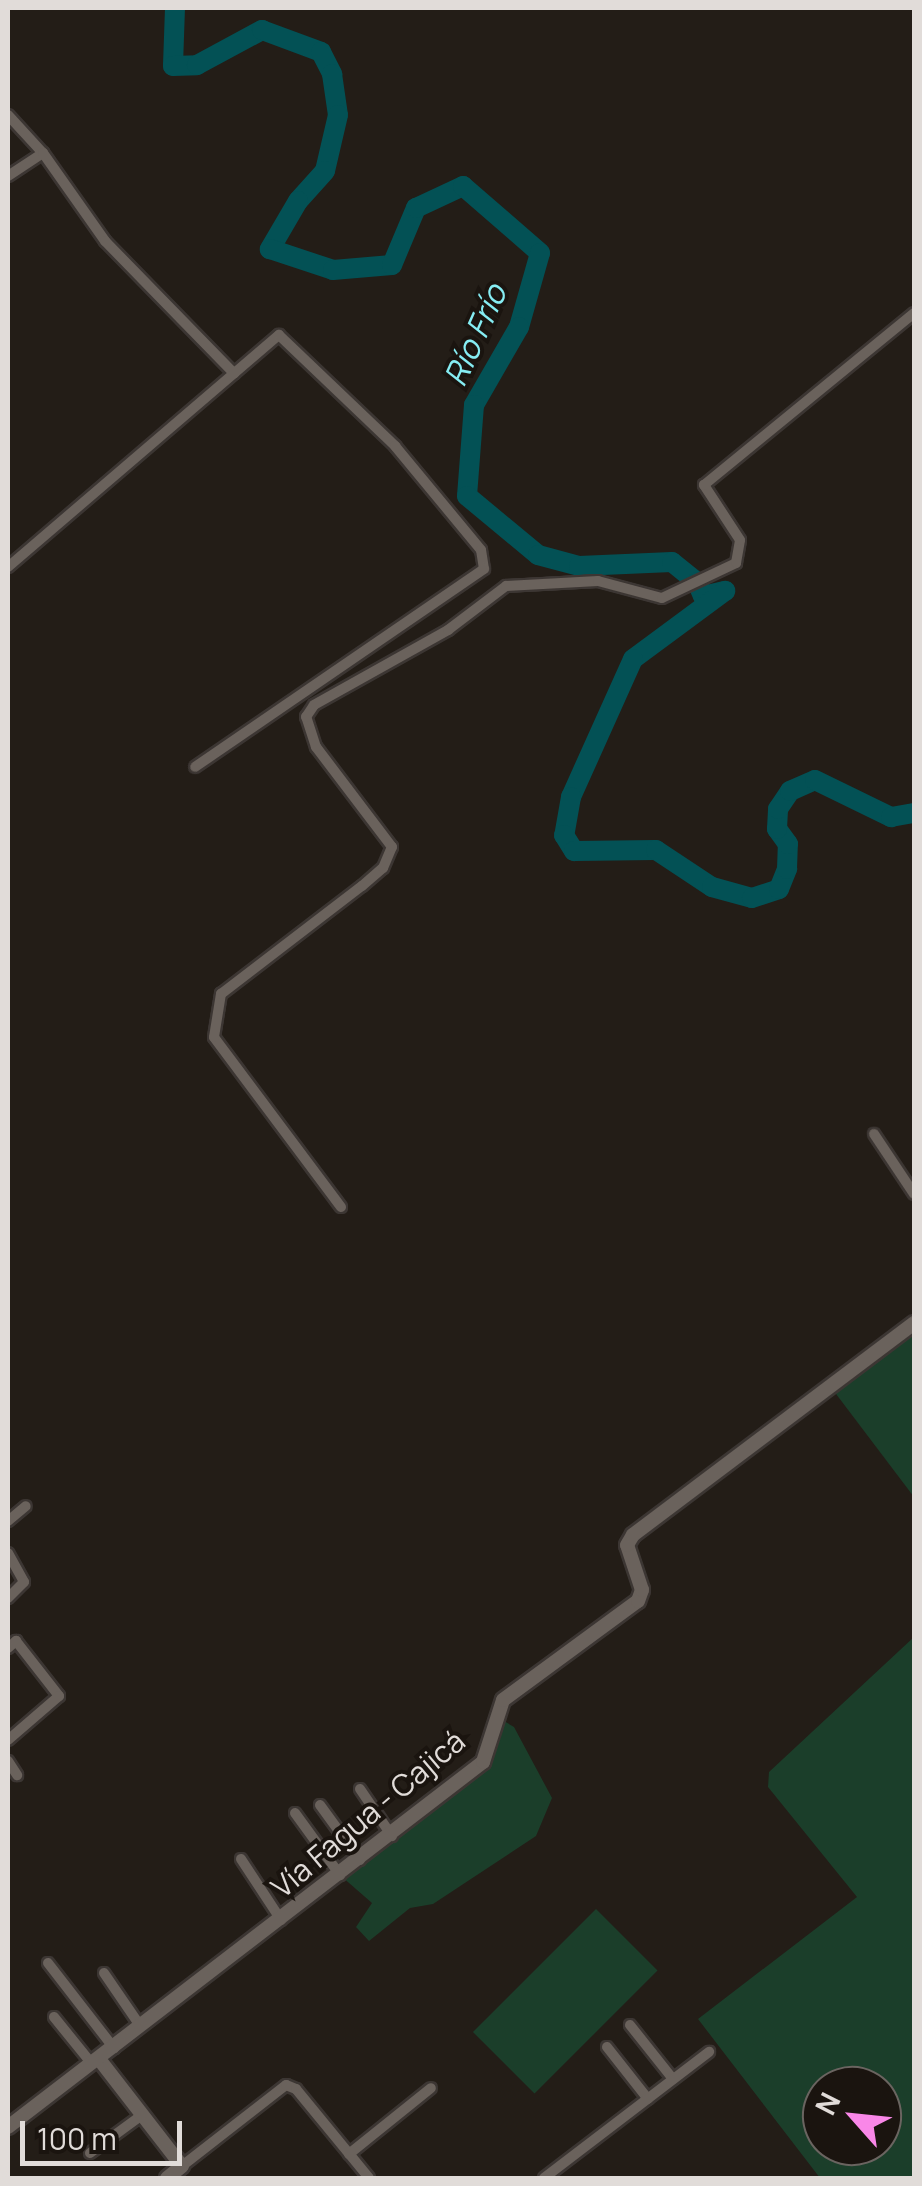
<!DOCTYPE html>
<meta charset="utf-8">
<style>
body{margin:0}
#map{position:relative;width:922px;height:2186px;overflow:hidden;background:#231d17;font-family:Manrope,sans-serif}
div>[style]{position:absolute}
.green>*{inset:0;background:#1b3e2a;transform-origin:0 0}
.river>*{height:20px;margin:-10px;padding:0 10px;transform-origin:10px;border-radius:10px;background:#035155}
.roads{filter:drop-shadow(2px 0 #3c3633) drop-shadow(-2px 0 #3c3633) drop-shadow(0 2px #3c3633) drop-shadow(0 -2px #3c3633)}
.street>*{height:10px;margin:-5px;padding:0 5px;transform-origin:5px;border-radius:5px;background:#6a625c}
.secondary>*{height:14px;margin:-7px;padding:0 7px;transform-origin:7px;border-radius:7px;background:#6a625c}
span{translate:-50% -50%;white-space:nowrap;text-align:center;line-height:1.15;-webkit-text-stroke:8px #1a140f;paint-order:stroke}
.street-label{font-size:30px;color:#e1dcd9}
.water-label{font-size:32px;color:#86edf3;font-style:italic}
.frame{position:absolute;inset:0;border:10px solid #e1dcd9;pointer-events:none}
.north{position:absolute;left:802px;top:2066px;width:100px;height:100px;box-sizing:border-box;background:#1a140f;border:2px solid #6a6460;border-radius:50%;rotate:297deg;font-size:28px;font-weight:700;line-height:40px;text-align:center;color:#e1dcd9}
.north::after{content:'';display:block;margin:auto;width:35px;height:45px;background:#f987e8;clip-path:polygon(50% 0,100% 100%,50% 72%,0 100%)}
.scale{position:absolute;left:20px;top:2121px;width:162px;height:45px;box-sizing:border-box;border:5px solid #e1dcd9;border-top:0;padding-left:12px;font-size:30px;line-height:35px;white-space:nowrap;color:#e1dcd9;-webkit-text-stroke:8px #1a140f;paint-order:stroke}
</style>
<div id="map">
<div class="green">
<i style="clip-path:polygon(914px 1323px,914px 1497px,830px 1386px)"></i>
<i style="clip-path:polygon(evenodd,914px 1637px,914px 2178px,820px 2178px,698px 2019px,857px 1897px,768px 1787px,769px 1772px,914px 1637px,882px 2086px,882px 2146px,822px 2146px,822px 2086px,882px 2086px)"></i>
<i style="clip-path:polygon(494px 1715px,514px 1727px,552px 1798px,536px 1836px,433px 1904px,410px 1908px,369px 1941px,356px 1927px,372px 1903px,341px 1876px,483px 1762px)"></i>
<i style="left:596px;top:1909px;width:87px;height:174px;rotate:45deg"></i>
</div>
<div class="river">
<i style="left:175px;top:8px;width:58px;rotate:92deg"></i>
<i style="left:173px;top:66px;width:24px;rotate:-2deg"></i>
<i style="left:197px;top:65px;width:74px;rotate:-28.3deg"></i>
<i style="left:262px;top:30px;width:63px;rotate:20.4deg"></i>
<i style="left:321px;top:52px;width:25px;rotate:63deg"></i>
<i style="left:332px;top:74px;width:41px;rotate:81.7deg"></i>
<i style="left:338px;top:115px;width:57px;rotate:103.1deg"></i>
<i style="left:325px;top:171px;width:40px;rotate:132deg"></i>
<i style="left:298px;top:201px;width:56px;rotate:120.3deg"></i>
<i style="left:270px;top:249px;width:66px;rotate:18.4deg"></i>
<i style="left:333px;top:270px;width:59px;rotate:-4.8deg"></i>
<i style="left:392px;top:265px;width:62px;rotate:-67.2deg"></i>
<i style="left:416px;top:208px;width:52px;rotate:-25.1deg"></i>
<i style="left:463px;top:186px;width:102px;rotate:41deg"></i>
<i style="left:540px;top:253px;width:77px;rotate:105.8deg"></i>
<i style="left:519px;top:327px;width:90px;rotate:120deg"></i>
<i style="left:474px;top:405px;width:91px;rotate:94.4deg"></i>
<i style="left:467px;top:496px;width:92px;rotate:39.7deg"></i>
<i style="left:538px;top:555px;width:42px;rotate:15deg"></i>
<i style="left:579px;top:566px;width:93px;rotate:-2.5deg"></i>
<i style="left:672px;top:562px;width:32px;rotate:39deg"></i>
<i style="left:697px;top:582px;width:15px;rotate:67deg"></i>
<i style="left:703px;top:596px;width:23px;rotate:-13deg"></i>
<i style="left:725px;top:591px;width:114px;rotate:143.5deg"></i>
<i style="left:633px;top:659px;width:151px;rotate:114.2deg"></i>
<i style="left:571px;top:797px;width:39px;rotate:100deg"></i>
<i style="left:564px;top:835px;width:19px;rotate:58deg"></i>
<i style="left:574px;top:851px;width:82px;rotate:-0.7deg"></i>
<i style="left:656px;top:850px;width:67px;rotate:33.5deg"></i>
<i style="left:712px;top:887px;width:41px;rotate:15.4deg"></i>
<i style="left:752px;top:898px;width:28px;rotate:-18deg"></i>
<i style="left:779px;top:889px;width:22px;rotate:-68deg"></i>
<i style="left:787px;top:869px;width:25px;rotate:-88deg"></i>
<i style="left:788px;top:844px;width:19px;rotate:-126deg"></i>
<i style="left:777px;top:829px;width:20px;rotate:-87deg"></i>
<i style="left:778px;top:809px;width:22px;rotate:-56deg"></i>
<i style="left:790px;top:791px;width:27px;rotate:-24deg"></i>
<i style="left:815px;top:780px;width:85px;rotate:26deg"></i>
<i style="left:891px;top:817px;width:23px;rotate:-10deg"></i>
</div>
<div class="roads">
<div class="street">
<i style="left:8px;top:115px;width:52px;rotate:47.4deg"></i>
<i style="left:8px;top:176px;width:42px;rotate:-33.3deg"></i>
<i style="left:43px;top:153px;width:108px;rotate:54.8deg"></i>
<i style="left:105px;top:241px;width:185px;rotate:45.7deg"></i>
<i style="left:8px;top:567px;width:357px;rotate:-40.6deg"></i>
<i style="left:279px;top:335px;width:161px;rotate:43.7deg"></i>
<i style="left:395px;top:446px;width:135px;rotate:50.4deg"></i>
<i style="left:481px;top:550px;width:19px;rotate:81deg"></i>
<i style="left:484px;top:569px;width:350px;rotate:145.6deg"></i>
<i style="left:874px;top:1134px;width:72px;rotate:56.3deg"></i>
<i style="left:341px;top:1207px;width:212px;rotate:-126.8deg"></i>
<i style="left:214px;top:1037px;width:44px;rotate:-80.8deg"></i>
<i style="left:221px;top:994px;width:178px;rotate:-37.5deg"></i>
<i style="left:362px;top:886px;width:28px;rotate:-41deg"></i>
<i style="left:383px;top:868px;width:23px;rotate:-67deg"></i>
<i style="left:392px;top:847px;width:126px;rotate:-127.2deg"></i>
<i style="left:316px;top:747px;width:32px;rotate:-108deg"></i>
<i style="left:306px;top:717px;width:14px;rotate:-56deg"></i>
<i style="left:314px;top:705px;width:154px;rotate:-29.2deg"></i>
<i style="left:448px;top:630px;width:73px;rotate:-37.2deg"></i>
<i style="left:506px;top:586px;width:92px;rotate:-3.1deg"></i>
<i style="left:598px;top:581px;width:66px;rotate:14.9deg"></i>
<i style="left:662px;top:598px;width:82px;rotate:-25.3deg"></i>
<i style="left:736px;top:563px;width:23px;rotate:-80deg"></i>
<i style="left:740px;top:540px;width:66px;rotate:-123.2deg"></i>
<i style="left:704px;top:485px;width:271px;rotate:-39.3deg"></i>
<i style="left:8px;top:1521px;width:23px;rotate:-40deg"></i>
<i style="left:8px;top:1553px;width:33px;rotate:61deg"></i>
<i style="left:24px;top:1582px;width:23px;rotate:135deg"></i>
<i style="left:8px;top:1648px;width:11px;rotate:-41deg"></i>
<i style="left:16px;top:1641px;width:70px;rotate:52deg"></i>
<i style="left:59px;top:1696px;width:67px;rotate:139.2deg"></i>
<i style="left:8px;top:1761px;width:17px;rotate:57deg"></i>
<i style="left:360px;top:1789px;width:57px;rotate:55.8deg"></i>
<i style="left:320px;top:1805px;width:68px;rotate:54deg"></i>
<i style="left:295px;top:1813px;width:77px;rotate:54deg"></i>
<i style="left:241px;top:1859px;width:73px;rotate:56.7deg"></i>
<i style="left:48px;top:1963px;width:108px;rotate:52.2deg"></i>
<i style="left:104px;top:1973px;width:65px;rotate:55.6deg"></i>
<i style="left:54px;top:2017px;width:60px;rotate:51deg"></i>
<i style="left:630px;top:2025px;width:69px;rotate:51.5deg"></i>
<i style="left:607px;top:2047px;width:66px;rotate:51.7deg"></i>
<i style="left:90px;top:2153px;width:64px;rotate:-36.2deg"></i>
<i style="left:349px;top:2154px;width:105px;rotate:-38.8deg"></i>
<i style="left:182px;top:2166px;width:132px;rotate:-37.9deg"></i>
<i style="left:286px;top:2085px;width:11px;rotate:22deg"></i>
<i style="left:296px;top:2089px;width:115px;rotate:50.6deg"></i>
<i style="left:544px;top:2178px;width:208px;rotate:-37.4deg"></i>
</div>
<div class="secondary">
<i style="left:99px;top:2059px;width:135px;rotate:52.2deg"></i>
<i style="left:182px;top:2166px;width:19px;rotate:141deg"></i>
<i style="left:8px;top:2127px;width:599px;rotate:-37.54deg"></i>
<i style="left:483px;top:1762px;width:65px;rotate:-72.1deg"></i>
<i style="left:503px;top:1700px;width:167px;rotate:-36.3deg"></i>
<i style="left:638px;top:1601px;width:12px;rotate:-70deg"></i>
<i style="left:642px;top:1590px;width:47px;rotate:-108.4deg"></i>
<i style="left:627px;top:1545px;width:12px;rotate:-59deg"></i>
<i style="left:633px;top:1535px;width:352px;rotate:-37deg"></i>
</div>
</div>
<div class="street-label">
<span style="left:368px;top:1814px;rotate:-40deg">Vía Fagua - Cajicá</span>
</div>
<div class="water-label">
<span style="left:475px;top:335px;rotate:-66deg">Río Frío</span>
</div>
<div class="frame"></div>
<div class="north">N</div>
<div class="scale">100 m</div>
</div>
